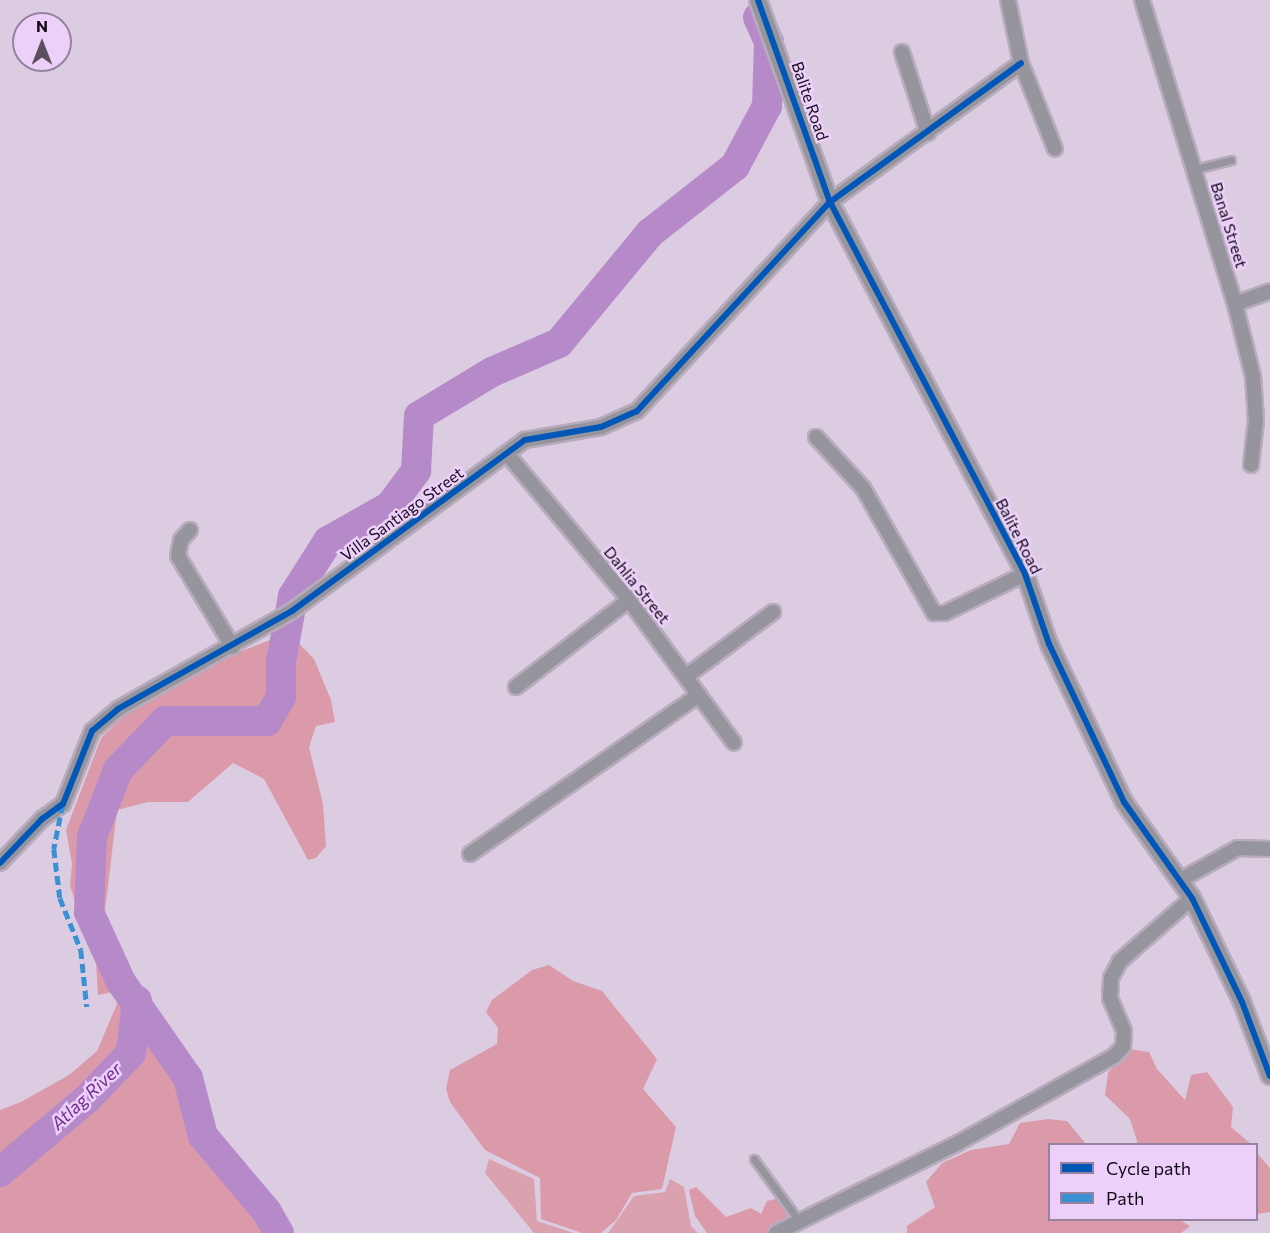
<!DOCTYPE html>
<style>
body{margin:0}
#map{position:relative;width:1270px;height:1233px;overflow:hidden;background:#dccce2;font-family:Commissioner,sans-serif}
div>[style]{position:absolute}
.green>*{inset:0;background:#daa2af}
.forest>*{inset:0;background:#db9aa9}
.river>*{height:30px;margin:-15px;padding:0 15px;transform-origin:15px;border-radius:15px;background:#b68ac9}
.roads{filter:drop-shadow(2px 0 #b7abbc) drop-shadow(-2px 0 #b7abbc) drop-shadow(0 2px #b7abbc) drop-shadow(0 -2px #b7abbc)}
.service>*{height:7px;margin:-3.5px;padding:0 3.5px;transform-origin:3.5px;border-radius:3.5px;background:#96959e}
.minor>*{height:14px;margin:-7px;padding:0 7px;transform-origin:7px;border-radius:7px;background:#96959e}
.tertiary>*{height:16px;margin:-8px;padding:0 8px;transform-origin:8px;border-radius:8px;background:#96959e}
.quiet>*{height:4.5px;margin-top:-2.25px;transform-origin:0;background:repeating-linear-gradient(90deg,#3991d4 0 9px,transparent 0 13.5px)}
.cycleway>*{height:6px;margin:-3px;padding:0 3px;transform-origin:3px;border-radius:3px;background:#0057b8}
span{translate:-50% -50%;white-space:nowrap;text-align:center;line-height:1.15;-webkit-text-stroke:5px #ecd0f9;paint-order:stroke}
.street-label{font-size:16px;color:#140a18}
.water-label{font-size:18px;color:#742c8f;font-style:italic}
.legend{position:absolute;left:1048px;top:1143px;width:210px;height:78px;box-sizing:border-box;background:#ecd0f9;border:2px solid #96819f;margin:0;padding:8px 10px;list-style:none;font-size:18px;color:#140a18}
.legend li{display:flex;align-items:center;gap:12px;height:30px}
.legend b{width:30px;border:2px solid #96819f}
.north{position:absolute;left:12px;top:12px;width:60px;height:60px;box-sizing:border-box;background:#ecd0f9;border:2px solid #96819f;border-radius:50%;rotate:0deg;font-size:16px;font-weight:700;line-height:24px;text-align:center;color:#140a18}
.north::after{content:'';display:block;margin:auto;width:21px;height:27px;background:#5a4e5f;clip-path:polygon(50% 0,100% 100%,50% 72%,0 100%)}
</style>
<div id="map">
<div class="green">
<i style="clip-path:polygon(489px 1159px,534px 1179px,537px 1221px,574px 1233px,534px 1233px,485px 1173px)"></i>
<i style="clip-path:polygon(670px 1179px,684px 1187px,691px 1226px,698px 1233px,608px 1233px,634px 1196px,665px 1192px)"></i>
</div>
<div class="forest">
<i style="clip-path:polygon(289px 633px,314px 659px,331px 700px,335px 722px,316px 726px,309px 747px,323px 804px,326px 846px,316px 858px,308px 860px,264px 779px,233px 763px,188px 802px,148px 802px,117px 810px,105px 911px,126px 960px,122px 965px,125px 972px,109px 993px,98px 995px,96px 962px,70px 886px,72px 864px,66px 830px,101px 738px,124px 716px,225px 657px)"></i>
<i style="clip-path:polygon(549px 965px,573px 981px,602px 991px,657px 1059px,643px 1089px,676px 1127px,662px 1189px,632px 1193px,616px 1220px,601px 1233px,582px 1233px,541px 1219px,540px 1178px,485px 1150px,450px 1102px,446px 1089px,450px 1070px,497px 1044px,498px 1028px,486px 1012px,492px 1000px,532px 970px)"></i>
<i style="clip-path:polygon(134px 983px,194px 1067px,212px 1127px,283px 1233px,0 1233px,0 1110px,21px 1102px,69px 1075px,97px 1051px,120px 997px)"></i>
<i style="clip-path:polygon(1128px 1049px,1149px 1052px,1157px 1069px,1185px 1100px,1191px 1075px,1207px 1072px,1233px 1107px,1231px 1127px,1251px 1144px,1138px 1144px,1130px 1119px,1105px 1095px,1108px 1073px)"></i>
<i style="clip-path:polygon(1048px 1119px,1067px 1121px,1086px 1144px,1050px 1144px,1050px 1220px,1180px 1220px,1190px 1226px,1181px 1233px,907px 1233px,907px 1226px,935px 1207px,926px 1182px,942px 1163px,971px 1150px,1009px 1144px,1020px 1123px)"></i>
<i style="clip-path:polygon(1256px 1152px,1270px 1168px,1270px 1212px,1257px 1214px)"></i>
<i style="clip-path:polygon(696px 1187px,726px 1217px,751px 1208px,761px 1214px,767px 1201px,780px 1198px,788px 1210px,786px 1233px,707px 1233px,695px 1216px,689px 1190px)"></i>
</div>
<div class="river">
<i style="left:0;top:1172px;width:115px;rotate:-40.1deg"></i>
<i style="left:88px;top:1098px;width:62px;rotate:-46.3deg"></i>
<i style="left:131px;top:1053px;width:53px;rotate:-83.5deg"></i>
<i style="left:279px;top:1233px;width:24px;rotate:-120deg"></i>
<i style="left:267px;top:1212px;width:99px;rotate:-130.1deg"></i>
<i style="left:203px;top:1136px;width:60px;rotate:-104.5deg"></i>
<i style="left:188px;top:1078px;width:117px;rotate:-124.9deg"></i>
<i style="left:121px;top:982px;width:77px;rotate:-114.6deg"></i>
<i style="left:89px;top:912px;width:75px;rotate:-87.7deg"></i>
<i style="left:92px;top:837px;width:72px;rotate:-68.8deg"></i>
<i style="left:118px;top:770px;width:68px;rotate:-46.2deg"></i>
<i style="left:165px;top:721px;width:102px"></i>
<i style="left:267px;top:721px;width:28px;rotate:-60deg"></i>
<i style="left:281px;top:697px;width:35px;rotate:-90deg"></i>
<i style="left:281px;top:662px;width:67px;rotate:-79.7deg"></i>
<i style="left:293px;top:596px;width:65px;rotate:-57.5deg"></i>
<i style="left:328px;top:541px;width:71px;rotate:-29.4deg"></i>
<i style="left:390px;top:506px;width:44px;rotate:-53.4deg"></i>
<i style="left:416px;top:471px;width:55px;rotate:-86.9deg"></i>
<i style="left:419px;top:416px;width:85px;rotate:-31.1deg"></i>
<i style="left:492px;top:372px;width:73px;rotate:-23.4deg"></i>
<i style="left:559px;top:343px;width:143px;rotate:-50.4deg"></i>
<i style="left:650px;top:233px;width:108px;rotate:-38.2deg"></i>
<i style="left:735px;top:166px;width:68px;rotate:-61.9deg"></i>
<i style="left:767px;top:106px;width:64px;rotate:-88.2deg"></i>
<i style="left:769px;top:42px;width:27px;rotate:-114deg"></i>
</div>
<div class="roads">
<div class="service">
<i style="left:1195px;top:169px;width:37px;rotate:-14deg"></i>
<i style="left:754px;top:1159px;width:77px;rotate:54deg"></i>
</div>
<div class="minor">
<i style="left:1008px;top:0;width:64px;rotate:78.3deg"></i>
<i style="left:1021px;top:63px;width:92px;rotate:68.4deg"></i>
<i style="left:1142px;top:0;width:318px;rotate:73deg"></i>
<i style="left:1235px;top:304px;width:74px;rotate:76deg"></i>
<i style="left:1253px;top:376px;width:44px;rotate:86.1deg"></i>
<i style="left:1256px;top:420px;width:45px;rotate:96.3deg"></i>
<i style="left:902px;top:52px;width:85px;rotate:72.2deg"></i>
<i style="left:1235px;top:304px;width:37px;rotate:-20deg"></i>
<i style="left:816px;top:437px;width:69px;rotate:47.3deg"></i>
<i style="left:863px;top:488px;width:144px;rotate:60.4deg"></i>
<i style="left:934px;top:613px;width:11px"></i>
<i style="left:945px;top:613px;width:89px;rotate:-26deg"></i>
<i style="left:507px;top:454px;width:190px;rotate:50.1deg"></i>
<i style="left:629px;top:600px;width:177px;rotate:53.7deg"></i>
<i style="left:190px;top:530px;width:13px;rotate:132deg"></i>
<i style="left:181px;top:540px;width:16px;rotate:101deg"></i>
<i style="left:178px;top:556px;width:106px;rotate:58.9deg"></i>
<i style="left:688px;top:675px;width:106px;rotate:-36.5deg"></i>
<i style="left:516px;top:687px;width:143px;rotate:-37.6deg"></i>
<i style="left:470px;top:854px;width:279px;rotate:-34.8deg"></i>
<i style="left:0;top:863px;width:61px;rotate:-46.3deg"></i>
<i style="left:42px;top:819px;width:26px;rotate:-36deg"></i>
<i style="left:63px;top:804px;width:79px;rotate:-68.3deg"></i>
<i style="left:92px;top:731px;width:34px;rotate:-40deg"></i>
<i style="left:118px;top:709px;width:200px;rotate:-29.4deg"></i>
<i style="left:292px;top:611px;width:289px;rotate:-36.3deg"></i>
<i style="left:525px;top:440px;width:77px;rotate:-9.7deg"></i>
<i style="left:601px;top:427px;width:39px;rotate:-24deg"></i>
<i style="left:637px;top:411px;width:284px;rotate:-47.3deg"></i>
<i style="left:830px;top:202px;width:236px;rotate:-36deg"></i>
<i style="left:1182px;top:879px;width:64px;rotate:-29deg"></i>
<i style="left:1238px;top:848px;width:32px;rotate:2deg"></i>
<i style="left:776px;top:1233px;width:203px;rotate:-26.3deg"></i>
<i style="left:958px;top:1143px;width:179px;rotate:-29.1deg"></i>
<i style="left:1114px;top:1056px;width:13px;rotate:-45deg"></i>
<i style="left:1123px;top:1047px;width:16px;rotate:-86deg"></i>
<i style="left:1124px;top:1031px;width:36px;rotate:-113deg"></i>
<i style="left:1110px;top:998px;width:20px;rotate:-87deg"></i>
<i style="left:1111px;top:978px;width:19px;rotate:-62deg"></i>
<i style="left:1120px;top:961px;width:96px;rotate:-41.2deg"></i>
</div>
<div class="tertiary">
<i style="left:758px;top:0;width:214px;rotate:70.4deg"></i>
<i style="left:830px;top:202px;width:420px;rotate:62.3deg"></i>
<i style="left:1025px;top:574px;width:74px;rotate:71.1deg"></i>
<i style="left:1049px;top:644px;width:175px;rotate:64.6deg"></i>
<i style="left:1124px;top:802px;width:118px;rotate:54.7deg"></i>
<i style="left:1192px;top:898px;width:115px;rotate:64.3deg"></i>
<i style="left:1242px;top:1002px;width:79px;rotate:69.3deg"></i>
</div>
</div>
<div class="quiet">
<i style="left:63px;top:804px;width:46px;rotate:101.3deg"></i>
<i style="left:54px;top:849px;width:49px;rotate:83deg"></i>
<i style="left:60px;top:898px;width:56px;rotate:68deg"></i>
<i style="left:81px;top:950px;width:57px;rotate:84deg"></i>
</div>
<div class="cycleway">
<i style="left:758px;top:0;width:214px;rotate:70.4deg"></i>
<i style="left:830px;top:202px;width:420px;rotate:62.3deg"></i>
<i style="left:1025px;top:574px;width:74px;rotate:71.1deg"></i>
<i style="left:1049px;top:644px;width:175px;rotate:64.6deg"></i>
<i style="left:1124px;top:802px;width:118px;rotate:54.7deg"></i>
<i style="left:1192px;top:898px;width:115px;rotate:64.3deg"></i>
<i style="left:1242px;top:1002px;width:79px;rotate:69.3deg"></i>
<i style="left:0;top:863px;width:61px;rotate:-46.3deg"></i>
<i style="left:42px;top:819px;width:26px;rotate:-36deg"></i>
<i style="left:63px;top:804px;width:79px;rotate:-68.3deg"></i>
<i style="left:92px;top:731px;width:34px;rotate:-40deg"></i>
<i style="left:118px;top:709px;width:200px;rotate:-29.4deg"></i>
<i style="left:292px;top:611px;width:289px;rotate:-36.3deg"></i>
<i style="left:525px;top:440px;width:77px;rotate:-9.7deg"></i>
<i style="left:601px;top:427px;width:39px;rotate:-24deg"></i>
<i style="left:637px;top:411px;width:284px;rotate:-47.3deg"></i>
<i style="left:830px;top:202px;width:236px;rotate:-36deg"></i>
</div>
<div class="street-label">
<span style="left:810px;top:101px;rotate:71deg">Balite Road</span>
<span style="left:1229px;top:225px;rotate:73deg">Banal Street</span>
<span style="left:402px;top:514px;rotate:-36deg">Villa Santiago Street</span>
<span style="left:1019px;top:536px;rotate:63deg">Balite Road</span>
<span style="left:637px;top:585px;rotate:51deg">Dahlia Street</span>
</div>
<div class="water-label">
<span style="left:86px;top:1096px;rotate:-43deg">Atlag River</span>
</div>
<ul class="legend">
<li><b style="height:8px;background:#0057b8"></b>Cycle path</li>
<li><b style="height:8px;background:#3991d4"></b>Path</li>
</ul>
<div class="north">N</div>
</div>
